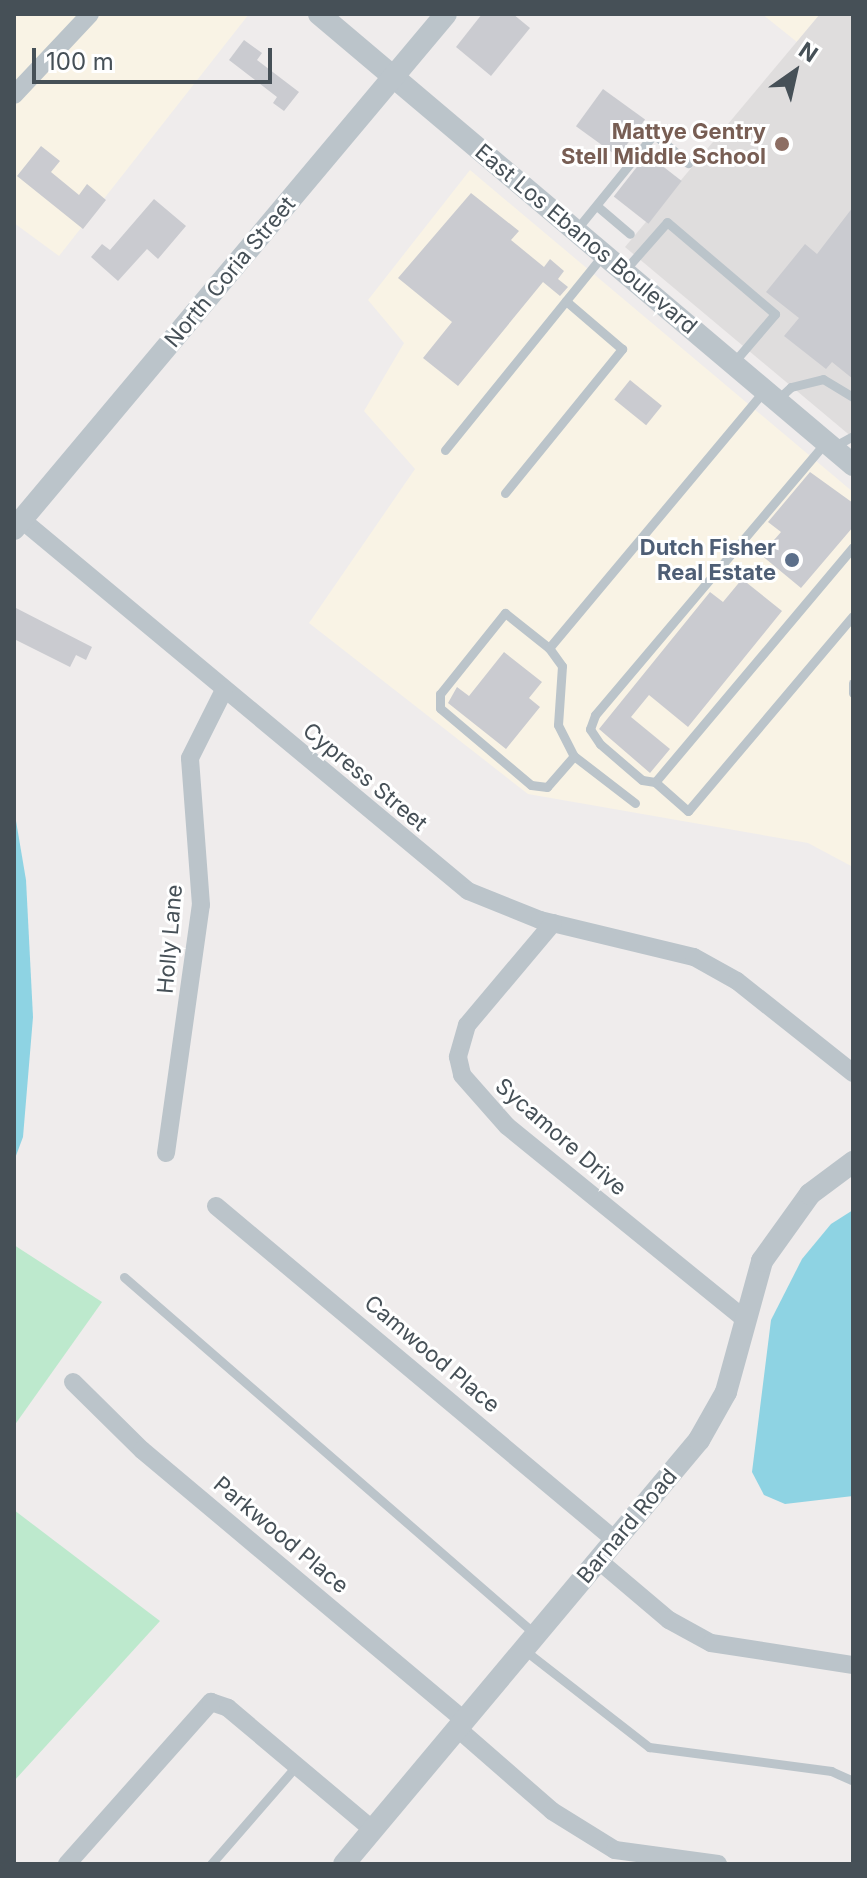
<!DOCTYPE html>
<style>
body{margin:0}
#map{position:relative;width:867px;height:1878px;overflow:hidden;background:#efecec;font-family:Inter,sans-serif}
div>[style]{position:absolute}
.commercial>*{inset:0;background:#f9f3e5}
.education>*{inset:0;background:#dfdddd}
.green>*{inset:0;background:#bde9cd}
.water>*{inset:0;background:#8ed3e3}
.building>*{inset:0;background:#cacbd0;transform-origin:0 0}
.service>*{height:9px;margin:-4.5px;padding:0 4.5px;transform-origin:4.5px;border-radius:4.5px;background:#bbc4ca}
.minor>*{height:18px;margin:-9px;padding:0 9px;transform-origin:9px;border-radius:9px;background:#bbc4ca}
.tertiary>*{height:22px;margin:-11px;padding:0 11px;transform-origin:11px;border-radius:11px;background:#bbc4ca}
.dots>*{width:22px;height:22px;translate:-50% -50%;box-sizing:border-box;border:4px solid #fff;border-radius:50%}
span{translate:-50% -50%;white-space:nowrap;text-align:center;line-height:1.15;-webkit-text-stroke:6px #fff;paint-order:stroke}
.education-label{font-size:22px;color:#785e54;font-weight:700}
.right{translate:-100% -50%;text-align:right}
.street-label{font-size:22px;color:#465057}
.service-label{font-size:22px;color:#4e5e75;font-weight:700}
.frame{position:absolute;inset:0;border:16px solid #465057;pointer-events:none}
.north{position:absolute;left:755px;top:32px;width:80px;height:80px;-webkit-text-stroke:6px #fff;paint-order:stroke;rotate:34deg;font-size:22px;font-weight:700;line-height:32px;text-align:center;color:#465057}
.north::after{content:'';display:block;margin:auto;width:28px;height:36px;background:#465057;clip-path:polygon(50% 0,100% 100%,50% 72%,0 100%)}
.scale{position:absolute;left:32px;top:48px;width:240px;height:36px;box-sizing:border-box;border:4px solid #465057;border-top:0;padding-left:10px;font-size:24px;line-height:28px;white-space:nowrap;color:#465057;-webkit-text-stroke:6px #fff;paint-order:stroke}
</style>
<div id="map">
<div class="commercial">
<i style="clip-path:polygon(14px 14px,249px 14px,59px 256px,14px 223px)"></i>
<i style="clip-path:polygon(762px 14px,820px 14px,797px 42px)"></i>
<i style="clip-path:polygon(470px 170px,853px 492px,853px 867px,808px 843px,528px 794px,309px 623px,415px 469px,364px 411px,404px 343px,368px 300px)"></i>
</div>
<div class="education">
<i style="clip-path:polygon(820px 14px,853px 14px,853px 438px,625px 247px)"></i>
</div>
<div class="green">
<i style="clip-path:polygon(14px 1245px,102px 1302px,14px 1426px)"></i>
<i style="clip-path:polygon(14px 1510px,160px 1621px,14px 1781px)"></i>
</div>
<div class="water">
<i style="clip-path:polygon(14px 809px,26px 880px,33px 1017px,23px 1137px,14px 1161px)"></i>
<i style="clip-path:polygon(853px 1210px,853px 1496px,785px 1504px,764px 1495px,752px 1472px,771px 1320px,802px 1259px,831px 1224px)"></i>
</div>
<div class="building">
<i style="clip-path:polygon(482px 14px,513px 14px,530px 28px,491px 76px,456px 47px)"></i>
<i style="clip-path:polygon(244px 40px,262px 53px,257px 60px,299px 92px,284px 111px,273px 103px,277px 97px,229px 60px)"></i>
<i style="left:603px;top:89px;width:52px;height:46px;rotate:36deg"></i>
<i style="clip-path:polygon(41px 146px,60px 161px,51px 172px,79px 195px,87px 184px,106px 200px,83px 229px,17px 176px)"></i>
<i style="left:647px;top:154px;width:44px;height:54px;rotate:38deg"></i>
<i style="clip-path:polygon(471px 193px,519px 231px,511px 240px,544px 267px,550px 259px,564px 271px,558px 279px,568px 287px,560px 296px,543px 282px,458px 386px,423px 358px,452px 322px,398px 278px)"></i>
<i style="clip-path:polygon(154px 199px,186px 226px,158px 259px,147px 249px,118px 281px,91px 257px,102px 244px,110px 250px)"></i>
<i style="clip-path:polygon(853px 207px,853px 379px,832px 362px,826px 369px,784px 336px,799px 318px,766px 292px,805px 244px,817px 254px)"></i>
<i style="left:630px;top:380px;width:41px;height:25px;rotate:39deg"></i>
<i style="clip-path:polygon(810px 472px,853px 503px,853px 527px,801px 588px,761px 555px,781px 532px,768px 522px)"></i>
<i style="clip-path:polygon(742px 579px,782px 611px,688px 727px,649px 695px,631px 717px,670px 749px,650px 773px,599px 729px,710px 592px,723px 602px)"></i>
<i style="clip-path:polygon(14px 607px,92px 647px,86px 660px,76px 655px,70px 667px,14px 639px)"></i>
<i style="clip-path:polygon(504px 652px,542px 682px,529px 698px,540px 707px,506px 749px,448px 703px,457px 687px,469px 696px)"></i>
</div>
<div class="service">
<i style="left:597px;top:206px;width:43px;rotate:40.3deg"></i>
<i style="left:576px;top:230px;width:124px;rotate:-50.9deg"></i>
<i style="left:654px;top:134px;width:45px;rotate:40.5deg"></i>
<i style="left:624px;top:271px;width:65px;rotate:-48.7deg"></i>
<i style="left:667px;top:222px;width:142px;rotate:40.4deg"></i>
<i style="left:775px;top:314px;width:63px;rotate:130.5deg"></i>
<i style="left:777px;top:400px;width:19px;rotate:-43deg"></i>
<i style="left:791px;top:387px;width:33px;rotate:-14deg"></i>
<i style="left:823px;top:379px;width:35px;rotate:31deg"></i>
<i style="left:833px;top:447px;width:23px;rotate:-29deg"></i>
<i style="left:445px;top:450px;width:252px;rotate:-51deg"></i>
<i style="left:505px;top:493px;width:186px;rotate:-50.9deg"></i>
<i style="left:622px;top:349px;width:74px;rotate:-139.4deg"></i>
<i style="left:853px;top:547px;width:307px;rotate:130.1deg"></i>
<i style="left:655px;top:782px;width:44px;rotate:41.3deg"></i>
<i style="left:688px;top:811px;width:255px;rotate:-49.8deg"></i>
<i style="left:549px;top:648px;width:22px;rotate:54deg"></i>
<i style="left:562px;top:666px;width:59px;rotate:93.9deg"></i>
<i style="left:558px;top:725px;width:35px;rotate:63deg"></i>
<i style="left:853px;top:683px;width:10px;rotate:90deg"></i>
<i style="left:655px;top:782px;width:13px;rotate:-171deg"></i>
<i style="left:642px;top:780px;width:55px;rotate:-139.4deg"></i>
<i style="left:600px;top:744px;width:18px;rotate:-124deg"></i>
<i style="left:590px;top:729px;width:15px;rotate:-70deg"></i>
<i style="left:595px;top:715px;width:358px;rotate:-49.8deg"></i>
<i style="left:635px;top:803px;width:77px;rotate:-142.4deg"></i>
<i style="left:574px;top:756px;width:41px;rotate:131.1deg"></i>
<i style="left:547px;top:787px;width:16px;rotate:-173deg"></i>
<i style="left:531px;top:785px;width:119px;rotate:-139.8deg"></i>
<i style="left:440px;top:708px;width:14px;rotate:-90deg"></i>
<i style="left:440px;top:694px;width:104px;rotate:-51.3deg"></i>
<i style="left:505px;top:613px;width:56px;rotate:38.5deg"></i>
<i style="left:549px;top:648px;width:336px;rotate:-50.1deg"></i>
<i style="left:124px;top:1277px;width:544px;rotate:40.98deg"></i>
<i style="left:523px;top:1649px;width:160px;rotate:37.9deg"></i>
<i style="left:649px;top:1747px;width:184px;rotate:7.5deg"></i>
<i style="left:831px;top:1771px;width:24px;rotate:24deg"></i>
<i style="left:211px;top:1864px;width:131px;rotate:-49deg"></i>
</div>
<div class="minor">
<i style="left:14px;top:95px;width:111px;rotate:-46.8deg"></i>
<i style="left:22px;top:520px;width:580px;rotate:39.75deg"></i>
<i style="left:468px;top:891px;width:78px;rotate:21.9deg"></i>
<i style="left:540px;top:920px;width:158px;rotate:13.5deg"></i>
<i style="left:694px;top:957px;width:49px;rotate:29.2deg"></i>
<i style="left:737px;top:981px;width:148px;rotate:38.4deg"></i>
<i style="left:553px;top:923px;width:133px;rotate:130.1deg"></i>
<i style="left:467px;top:1025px;width:33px;rotate:106deg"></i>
<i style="left:458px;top:1057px;width:18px;rotate:77deg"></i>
<i style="left:462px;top:1075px;width:68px;rotate:48.6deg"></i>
<i style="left:507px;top:1126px;width:303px;rotate:39.1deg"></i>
<i style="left:166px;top:1153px;width:250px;rotate:-82deg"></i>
<i style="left:201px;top:905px;width:147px;rotate:-94.3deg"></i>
<i style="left:190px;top:758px;width:76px;rotate:-63.4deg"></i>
<i style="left:216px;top:1206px;width:520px;rotate:39.93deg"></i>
<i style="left:73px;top:1382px;width:97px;rotate:44.6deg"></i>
<i style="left:142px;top:1450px;width:420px;rotate:40deg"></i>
<i style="left:598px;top:1560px;width:93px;rotate:40.2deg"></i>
<i style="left:669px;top:1620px;width:48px;rotate:28.7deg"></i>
<i style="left:711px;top:1643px;width:144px;rotate:8.8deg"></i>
<i style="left:457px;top:1728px;width:126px;rotate:41.1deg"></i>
<i style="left:552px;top:1811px;width:74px;rotate:31.8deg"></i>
<i style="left:615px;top:1850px;width:104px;rotate:7.7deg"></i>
<i style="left:67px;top:1864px;width:217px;rotate:-48.4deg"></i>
<i style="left:211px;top:1702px;width:18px;rotate:19deg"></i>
<i style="left:228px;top:1708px;width:189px;rotate:40.1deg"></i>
</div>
<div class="tertiary">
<i style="left:319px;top:14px;width:699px;rotate:40.18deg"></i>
<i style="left:14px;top:529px;width:672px;rotate:-50.01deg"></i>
<i style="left:344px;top:1864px;width:553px;rotate:-50.06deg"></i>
<i style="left:699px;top:1440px;width:55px;rotate:-60.6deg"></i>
<i style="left:726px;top:1392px;width:136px;rotate:-74.6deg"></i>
<i style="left:762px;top:1261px;width:82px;rotate:-54.4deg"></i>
<i style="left:810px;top:1194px;width:54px;rotate:-36.7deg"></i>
</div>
<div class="dots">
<i style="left:782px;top:144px;background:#8d6e63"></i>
<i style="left:792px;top:560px;background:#5c6f8a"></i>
</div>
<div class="education-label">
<span class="right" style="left:766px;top:144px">Mattye Gentry<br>Stell Middle School</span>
</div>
<div class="street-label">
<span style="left:586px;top:239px;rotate:40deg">East Los Ebanos Boulevard</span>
<span style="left:230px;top:272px;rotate:-50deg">North Coria Street</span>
<span style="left:365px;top:777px;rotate:40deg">Cypress Street</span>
<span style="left:170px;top:939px;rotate:-85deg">Holly Lane</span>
<span style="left:561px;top:1137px;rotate:41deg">Sycamore Drive</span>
<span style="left:432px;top:1354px;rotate:40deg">Camwood Place</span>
<span style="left:627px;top:1526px;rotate:-50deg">Barnard Road</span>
<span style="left:281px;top:1535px;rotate:40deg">Parkwood Place</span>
</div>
<div class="service-label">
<span class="right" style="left:776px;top:560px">Dutch Fisher<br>Real Estate</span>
</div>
<div class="frame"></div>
<div class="north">N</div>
<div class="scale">100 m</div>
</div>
